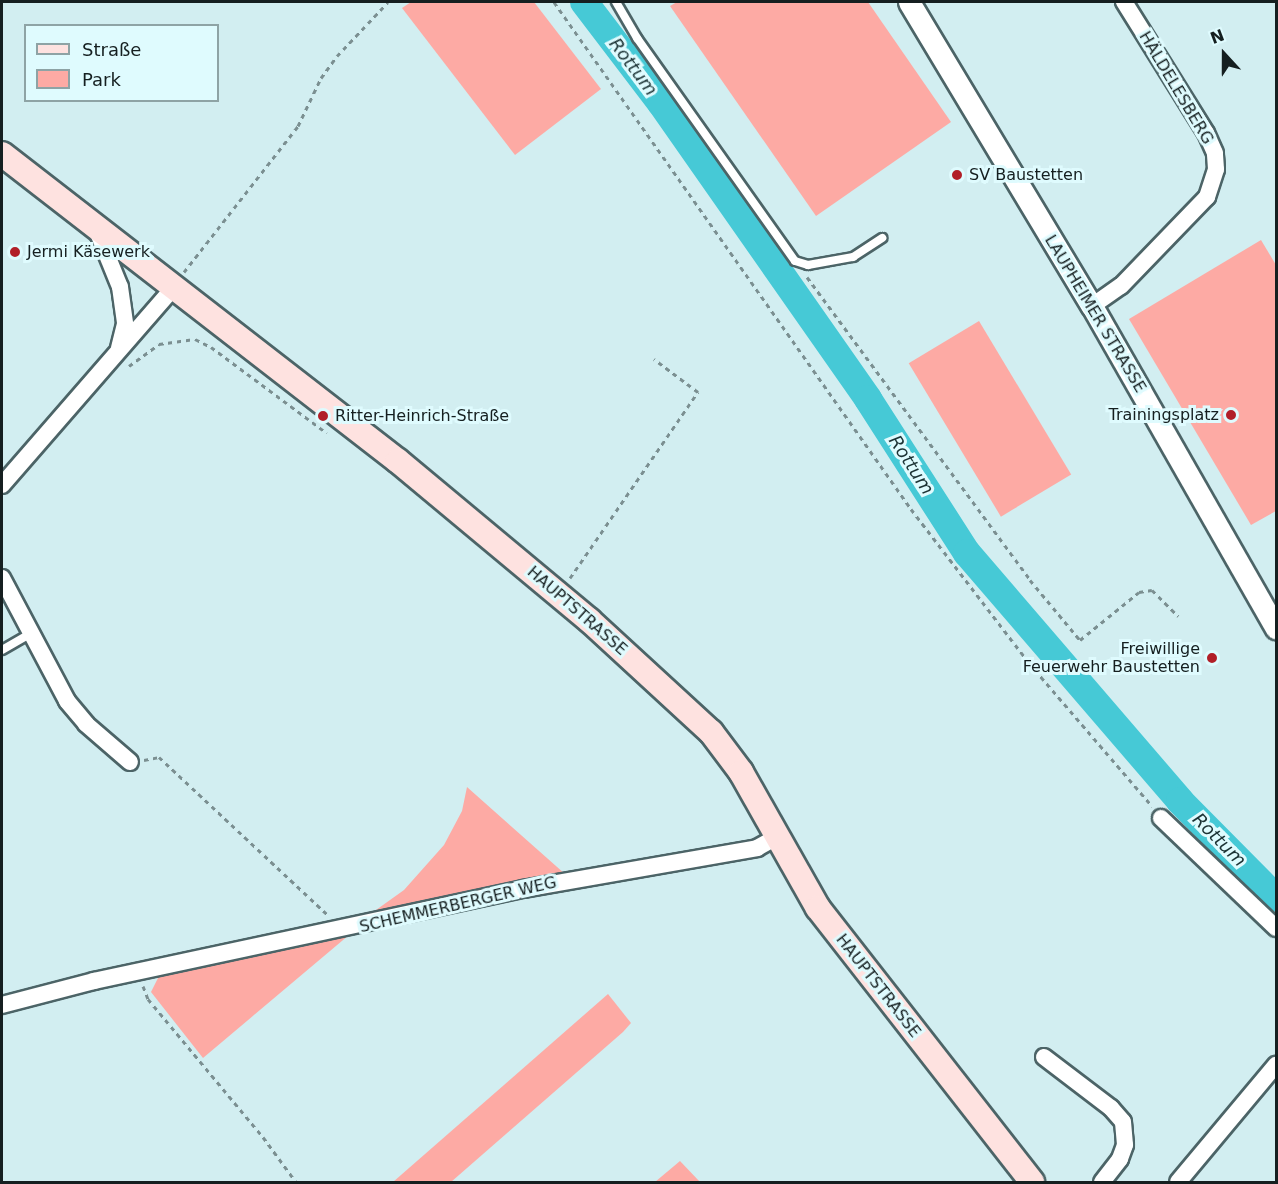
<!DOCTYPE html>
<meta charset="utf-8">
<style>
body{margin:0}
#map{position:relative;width:1278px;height:1184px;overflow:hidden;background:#d2eef1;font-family:"DejaVu Sans",sans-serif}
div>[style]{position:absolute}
.green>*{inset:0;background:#fdaaa4;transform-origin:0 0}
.river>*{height:28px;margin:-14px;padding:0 14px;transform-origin:14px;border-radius:14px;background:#46c9d6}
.path>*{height:3px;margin-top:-1.5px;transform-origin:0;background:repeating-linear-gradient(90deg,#7b8f91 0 4.5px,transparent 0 9px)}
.roads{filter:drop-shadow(2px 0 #4c6467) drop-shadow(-2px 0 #4c6467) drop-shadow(0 2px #4c6467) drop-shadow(0 -2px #4c6467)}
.service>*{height:8px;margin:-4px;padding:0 4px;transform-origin:4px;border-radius:4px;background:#fff}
.minor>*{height:16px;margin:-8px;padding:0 8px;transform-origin:8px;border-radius:8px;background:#fff}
.tertiary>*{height:21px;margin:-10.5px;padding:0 10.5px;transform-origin:10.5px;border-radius:10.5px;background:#fff}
.secondary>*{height:24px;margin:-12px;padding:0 12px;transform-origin:12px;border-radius:12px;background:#fee2e0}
.dots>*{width:16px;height:16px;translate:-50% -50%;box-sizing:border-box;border:3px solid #dffbfe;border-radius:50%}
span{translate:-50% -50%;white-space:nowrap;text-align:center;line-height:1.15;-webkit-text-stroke:6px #dffbfe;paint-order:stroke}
.street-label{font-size:16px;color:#151f20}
.poi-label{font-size:16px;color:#151f20}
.left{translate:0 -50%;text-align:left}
.right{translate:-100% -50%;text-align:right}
.water-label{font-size:18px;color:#1c3335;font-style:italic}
.frame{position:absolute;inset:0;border:3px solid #151f20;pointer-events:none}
.legend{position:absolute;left:24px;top:24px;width:195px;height:78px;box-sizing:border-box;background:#dffbfe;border:2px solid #8ea3a5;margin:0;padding:8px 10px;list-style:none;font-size:18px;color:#151f20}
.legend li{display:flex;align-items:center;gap:12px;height:30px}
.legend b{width:30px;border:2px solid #8ea3a5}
.north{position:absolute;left:1194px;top:24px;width:60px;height:60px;-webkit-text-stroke:4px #dffbfe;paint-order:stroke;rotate:339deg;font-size:16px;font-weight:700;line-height:24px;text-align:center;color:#151f20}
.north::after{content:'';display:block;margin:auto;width:21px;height:27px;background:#151f20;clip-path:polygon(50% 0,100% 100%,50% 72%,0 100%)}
</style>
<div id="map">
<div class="green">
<i style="clip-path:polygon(411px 2px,534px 2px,601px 89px,515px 155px,402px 8px)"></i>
<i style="clip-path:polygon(677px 2px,868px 2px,951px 122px,816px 216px,670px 6px)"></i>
<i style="clip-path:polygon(1261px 240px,1276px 265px,1276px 511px,1251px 525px,1129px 319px)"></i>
<i style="left:979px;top:321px;width:179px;height:82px;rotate:59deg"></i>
<i style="clip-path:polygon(467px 787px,565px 874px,369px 915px,404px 890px,444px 845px,462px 811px)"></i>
<i style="clip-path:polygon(349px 935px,203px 1058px,151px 992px,161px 972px)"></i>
<i style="clip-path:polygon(608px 994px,631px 1023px,623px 1032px,451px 1182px,393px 1182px)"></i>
<i style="clip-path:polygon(680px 1161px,700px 1182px,655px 1182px)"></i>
</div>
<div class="river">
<i style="left:584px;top:2px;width:127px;rotate:52.7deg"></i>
<i style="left:661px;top:103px;width:361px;rotate:55deg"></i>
<i style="left:868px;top:399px;width:183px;rotate:57.3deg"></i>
<i style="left:967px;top:553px;width:327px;rotate:49.3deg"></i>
<i style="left:1180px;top:801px;width:136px;rotate:45.3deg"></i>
</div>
<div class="path">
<i style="left:554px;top:2px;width:620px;rotate:54.85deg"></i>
<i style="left:911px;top:509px;width:194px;rotate:52.5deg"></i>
<i style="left:1029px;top:663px;width:189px;rotate:49.3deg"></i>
<i style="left:184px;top:272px;width:185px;rotate:-52deg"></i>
<i style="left:298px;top:126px;width:53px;rotate:-64.4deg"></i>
<i style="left:321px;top:78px;width:27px;rotate:-54deg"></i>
<i style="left:337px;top:56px;width:74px;rotate:-46.6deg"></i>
<i style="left:807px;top:277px;width:376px;rotate:53.6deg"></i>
<i style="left:1030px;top:580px;width:78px;rotate:50.2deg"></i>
<i style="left:1080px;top:640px;width:76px;rotate:-39.1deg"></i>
<i style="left:1139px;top:592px;width:13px;rotate:-9deg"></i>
<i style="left:1152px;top:590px;width:37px;rotate:45deg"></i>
<i style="left:129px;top:366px;width:37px;rotate:-36deg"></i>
<i style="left:159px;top:344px;width:36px;rotate:-8deg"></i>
<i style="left:195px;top:339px;width:18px;rotate:27deg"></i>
<i style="left:211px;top:347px;width:144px;rotate:36.6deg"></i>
<i style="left:570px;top:578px;width:226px;rotate:-55.5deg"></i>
<i style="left:698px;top:392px;width:55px;rotate:-143.1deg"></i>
<i style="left:144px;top:760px;width:15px;rotate:-11deg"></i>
<i style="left:159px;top:757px;width:230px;rotate:43.1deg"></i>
<i style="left:143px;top:986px;width:14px;rotate:69deg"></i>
<i style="left:148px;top:999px;width:180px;rotate:50.2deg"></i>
<i style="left:263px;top:1137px;width:56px;rotate:53.7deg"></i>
</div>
<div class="roads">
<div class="service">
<i style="left:616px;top:2px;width:42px;rotate:59.7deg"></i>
<i style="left:637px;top:38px;width:273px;rotate:54.7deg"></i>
<i style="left:795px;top:261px;width:14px;rotate:17deg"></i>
<i style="left:808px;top:265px;width:46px;rotate:-10.1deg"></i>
<i style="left:853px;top:257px;width:35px;rotate:-33deg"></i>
<i style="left:2px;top:650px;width:34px;rotate:-30deg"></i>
</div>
<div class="minor">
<i style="left:98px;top:233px;width:58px;rotate:67.8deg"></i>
<i style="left:120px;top:287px;width:37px;rotate:82deg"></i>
<i style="left:125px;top:324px;width:25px;rotate:104deg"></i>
<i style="left:1092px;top:306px;width:35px;rotate:-35deg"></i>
<i style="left:1121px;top:286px;width:124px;rotate:-46deg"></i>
<i style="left:1207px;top:197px;width:29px;rotate:-72deg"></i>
<i style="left:1216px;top:169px;width:16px;rotate:-94deg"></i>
<i style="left:1215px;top:153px;width:22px;rotate:-114deg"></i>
<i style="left:1206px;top:133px;width:155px;rotate:-122deg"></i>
<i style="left:2px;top:485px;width:264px;rotate:-49deg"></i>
<i style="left:2px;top:578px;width:139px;rotate:62.1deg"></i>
<i style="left:67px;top:701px;width:30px;rotate:50deg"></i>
<i style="left:86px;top:724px;width:58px;rotate:40.8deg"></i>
<i style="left:1161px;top:818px;width:159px;rotate:43.7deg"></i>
<i style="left:2px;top:1005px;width:95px;rotate:-14.6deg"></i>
<i style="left:94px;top:981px;width:439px;rotate:-12.1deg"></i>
<i style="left:523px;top:889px;width:238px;rotate:-9.9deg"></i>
<i style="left:757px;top:848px;width:23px;rotate:-29deg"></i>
<i style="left:1044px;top:1057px;width:84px;rotate:37.3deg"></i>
<i style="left:1111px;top:1108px;width:18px;rotate:49deg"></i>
<i style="left:1123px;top:1122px;width:23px;rotate:85deg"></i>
<i style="left:1125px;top:1145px;width:15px;rotate:110deg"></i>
<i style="left:1120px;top:1159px;width:29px;rotate:128deg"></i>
<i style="left:1178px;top:1182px;width:153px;rotate:-50.1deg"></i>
</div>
<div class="tertiary">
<i style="left:909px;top:2px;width:355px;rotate:59deg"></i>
<i style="left:1092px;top:306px;width:371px;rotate:60.3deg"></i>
</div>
<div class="secondary">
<i style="left:2px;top:154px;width:501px;rotate:37.78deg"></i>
<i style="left:398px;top:461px;width:249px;rotate:39.8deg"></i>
<i style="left:589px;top:620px;width:166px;rotate:42.6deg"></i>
<i style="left:711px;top:732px;width:50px;rotate:53.1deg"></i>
<i style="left:741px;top:772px;width:156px;rotate:60.5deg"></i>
<i style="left:818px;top:908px;width:348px;rotate:52deg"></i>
</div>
</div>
<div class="dots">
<i style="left:957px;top:175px;background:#b11f28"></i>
<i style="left:15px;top:252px;background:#b11f28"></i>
<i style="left:1231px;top:415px;background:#b11f28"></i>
<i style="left:323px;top:416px;background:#b11f28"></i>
<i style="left:1212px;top:658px;background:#b11f28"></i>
</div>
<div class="street-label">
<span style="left:1176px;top:88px;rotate:59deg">HÄLDELESBERG</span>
<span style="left:1095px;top:314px;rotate:59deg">LAUPHEIMER STRASSE</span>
<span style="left:577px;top:611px;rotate:41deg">HAUPTSTRASSE</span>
<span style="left:458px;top:905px;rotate:-13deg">SCHEMMERBERGER WEG</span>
<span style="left:878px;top:986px;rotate:52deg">HAUPTSTRASSE</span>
</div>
<div class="poi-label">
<span class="left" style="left:969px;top:175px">SV Baustetten</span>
<span class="left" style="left:27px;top:252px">Jermi Käsewerk</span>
<span class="right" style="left:1219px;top:415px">Trainingsplatz</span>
<span class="left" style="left:335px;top:416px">Ritter-Heinrich-Straße</span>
<span class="right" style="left:1200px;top:658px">Freiwillige<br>Feuerwehr Baustetten</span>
</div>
<div class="water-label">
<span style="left:633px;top:67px;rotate:53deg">Rottum</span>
<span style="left:911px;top:465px;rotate:57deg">Rottum</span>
<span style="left:1219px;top:840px;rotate:45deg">Rottum</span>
</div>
<div class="frame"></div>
<ul class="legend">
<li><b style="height:8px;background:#fee2e0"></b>Straße</li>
<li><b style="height:16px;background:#fdaaa4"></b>Park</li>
</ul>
<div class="north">N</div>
</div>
